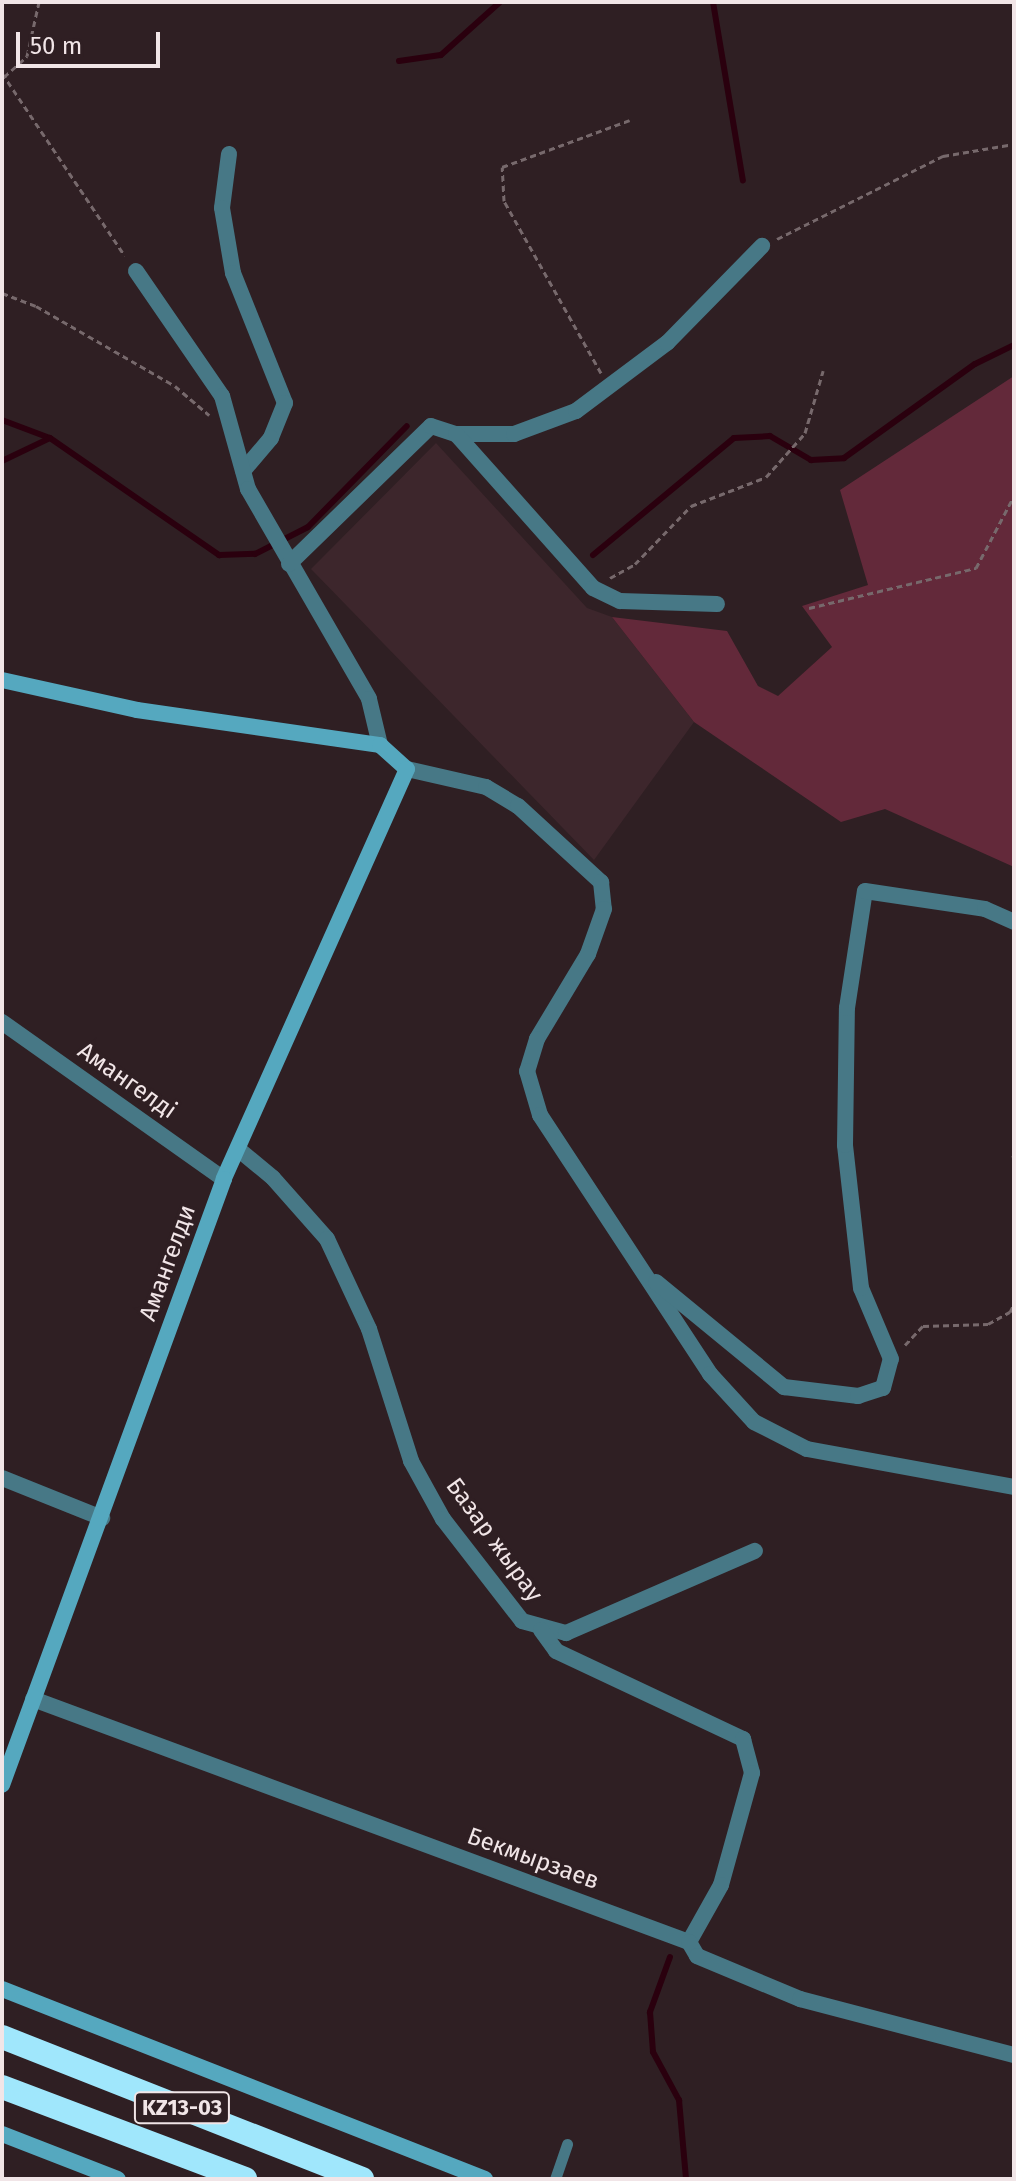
<!DOCTYPE html>
<meta charset="utf-8">
<style>
body{margin:0}
#map{position:relative;width:1016px;height:2181px;overflow:hidden;background:#2f1f23;font-family:"Fira Sans",sans-serif}
div>[style]{position:absolute}
.built>*{inset:0;background:#3d262c}
.green>*{inset:0;background:#63293a}
.stream>*{height:6px;margin:-3px;padding:0 3px;transform-origin:3px;border-radius:3px;background:#2a000e}
.path>*{height:3px;margin-top:-1.5px;transform-origin:0;background:repeating-linear-gradient(90deg,#77696c 0 6px,transparent 0 10px)}
.lane>*{height:11px;margin:-5.5px;padding:0 5.5px;transform-origin:5.5px;border-radius:5.5px;background:#477886}
.street>*{height:16px;margin:-8px;padding:0 8px;transform-origin:8px;border-radius:8px;background:#477886}
.secondary>*{height:16px;margin:-8px;padding:0 8px;transform-origin:8px;border-radius:8px;background:#55a8bf}
.highway>*{height:24px;margin:-12px;padding:0 12px;transform-origin:12px;border-radius:12px;background:#a0e7fc}
span{translate:-50% -50%;white-space:nowrap;text-align:center;line-height:1.15;-webkit-text-stroke:6px #2f1f23;paint-order:stroke}
.shield-label span{padding:2px 6px;background:#2f1f23;border:2px solid;border-radius:6px;-webkit-text-stroke-width:0}
.shield-label{font-size:22px;color:#f1e5e7;font-weight:700}
.street-label{font-size:24px;color:#f1e5e7}
.frame{position:absolute;inset:0;border:4px solid #f1e5e7;pointer-events:none}
.scale{position:absolute;left:16px;top:32px;width:144px;height:36px;box-sizing:border-box;border:4px solid #f1e5e7;border-top:0;padding-left:10px;font-size:24px;line-height:28px;white-space:nowrap;color:#f1e5e7;-webkit-text-stroke:6px #2f1f23;paint-order:stroke}
</style>
<div id="map">
<div class="built">
<i style="clip-path:polygon(436px 443px,587px 608px,612px 617px,694px 722px,594px 860px,311px 569px)"></i>
</div>
<div class="green">
<i style="clip-path:polygon(1014px 376px,1014px 867px,885px 809px,841px 822px,694px 722px,612px 617px,727px 631px,758px 686px,778px 696px,832px 647px,802px 606px,868px 585px,840px 490px)"></i>
</div>
<div class="stream">
<i style="left:713px;top:2px;width:181px;rotate:80.5deg"></i>
<i style="left:399px;top:61px;width:42px;rotate:-8.1deg"></i>
<i style="left:441px;top:55px;width:79px;rotate:-41.9deg"></i>
<i style="left:2px;top:420px;width:51px;rotate:20.6deg"></i>
<i style="left:50px;top:438px;width:206px;rotate:34.7deg"></i>
<i style="left:219px;top:555px;width:36px;rotate:-2deg"></i>
<i style="left:255px;top:554px;width:59px;rotate:-27deg"></i>
<i style="left:308px;top:527px;width:141px;rotate:-45.6deg"></i>
<i style="left:2px;top:461px;width:53px;rotate:-25.6deg"></i>
<i style="left:593px;top:555px;width:183px;rotate:-39.7deg"></i>
<i style="left:734px;top:438px;width:36px;rotate:-3deg"></i>
<i style="left:770px;top:436px;width:48px;rotate:30.3deg"></i>
<i style="left:811px;top:460px;width:33px;rotate:-3deg"></i>
<i style="left:844px;top:458px;width:161px;rotate:-35.7deg"></i>
<i style="left:975px;top:364px;width:43px;rotate:-26deg"></i>
<i style="left:670px;top:1957px;width:59px;rotate:110deg"></i>
<i style="left:650px;top:2012px;width:40px;rotate:85.7deg"></i>
<i style="left:653px;top:2052px;width:55px;rotate:61.6deg"></i>
<i style="left:679px;top:2100px;width:79px;rotate:84.9deg"></i>
</div>
<div class="path">
<i style="left:2px;top:73px;width:220px;rotate:56.1deg"></i>
<i style="left:4px;top:77px;width:31px;rotate:-42deg"></i>
<i style="left:27px;top:56px;width:55px;rotate:-77.5deg"></i>
<i style="left:777px;top:239px;width:186px;rotate:-26.6deg"></i>
<i style="left:943px;top:156px;width:72px;rotate:-9.6deg"></i>
<i style="left:2px;top:293px;width:36px;rotate:21deg"></i>
<i style="left:36px;top:306px;width:160px;rotate:29.9deg"></i>
<i style="left:175px;top:386px;width:45px;rotate:40.5deg"></i>
<i style="left:601px;top:373px;width:197px;rotate:-119.4deg"></i>
<i style="left:504px;top:201px;width:34px;rotate:-93deg"></i>
<i style="left:502px;top:167px;width:136px;rotate:-20.2deg"></i>
<i style="left:610px;top:578px;width:29px;rotate:-29deg"></i>
<i style="left:635px;top:564px;width:81px;rotate:-46deg"></i>
<i style="left:691px;top:506px;width:80px;rotate:-21.1deg"></i>
<i style="left:766px;top:477px;width:59px;rotate:-48.4deg"></i>
<i style="left:805px;top:433px;width:65px;rotate:-73.8deg"></i>
<i style="left:809px;top:608px;width:172px;rotate:-13.5deg"></i>
<i style="left:976px;top:568px;width:81px;rotate:-62.2deg"></i>
<i style="left:1013px;top:1155px;width:5px;rotate:79deg"></i>
<i style="left:905px;top:1345px;width:26px;rotate:-47deg"></i>
<i style="left:923px;top:1326px;width:65px;rotate:-1.8deg"></i>
<i style="left:988px;top:1324px;width:25px;rotate:-29deg"></i>
<i style="left:1010px;top:1312px;width:9px;rotate:-63deg"></i>
</div>
<div class="lane">
<i style="left:555px;top:2179px;width:37px;rotate:-71deg"></i>
</div>
<div class="street">
<i style="left:229px;top:154px;width:54px;rotate:97.4deg"></i>
<i style="left:222px;top:208px;width:66px;rotate:80.4deg"></i>
<i style="left:233px;top:273px;width:140px;rotate:68.2deg"></i>
<i style="left:285px;top:403px;width:38px;rotate:112deg"></i>
<i style="left:271px;top:438px;width:43px;rotate:130.3deg"></i>
<i style="left:136px;top:271px;width:152px;rotate:55.5deg"></i>
<i style="left:222px;top:396px;width:97px;rotate:74.4deg"></i>
<i style="left:248px;top:489px;width:242px;rotate:60deg"></i>
<i style="left:369px;top:699px;width:47px;rotate:76.6deg"></i>
<i style="left:456px;top:434px;width:58px"></i>
<i style="left:514px;top:434px;width:66px;rotate:-20.4deg"></i>
<i style="left:576px;top:411px;width:114px;rotate:-36.8deg"></i>
<i style="left:667px;top:343px;width:136px;rotate:-45.6deg"></i>
<i style="left:289px;top:564px;width:198px;rotate:-44.2deg"></i>
<i style="left:431px;top:426px;width:26px;rotate:18deg"></i>
<i style="left:456px;top:434px;width:206px;rotate:48.3deg"></i>
<i style="left:593px;top:588px;width:30px;rotate:26deg"></i>
<i style="left:620px;top:601px;width:97px;rotate:1.8deg"></i>
<i style="left:407px;top:769px;width:81px;rotate:12.8deg"></i>
<i style="left:486px;top:787px;width:37px;rotate:31deg"></i>
<i style="left:518px;top:806px;width:113px;rotate:42.5deg"></i>
<i style="left:601px;top:882px;width:27px;rotate:84deg"></i>
<i style="left:604px;top:909px;width:48px;rotate:109.6deg"></i>
<i style="left:588px;top:954px;width:99px;rotate:121deg"></i>
<i style="left:537px;top:1039px;width:34px;rotate:107deg"></i>
<i style="left:527px;top:1071px;width:46px;rotate:73.5deg"></i>
<i style="left:540px;top:1115px;width:310px;rotate:56.7deg"></i>
<i style="left:710px;top:1374px;width:65px;rotate:47.5deg"></i>
<i style="left:754px;top:1422px;width:59px;rotate:27deg"></i>
<i style="left:807px;top:1449px;width:210px;rotate:10.4deg"></i>
<i style="left:2px;top:1022px;width:272px;rotate:35.3deg"></i>
<i style="left:238px;top:1149px;width:45px;rotate:39.6deg"></i>
<i style="left:273px;top:1178px;width:81px;rotate:48.5deg"></i>
<i style="left:327px;top:1239px;width:99px;rotate:65deg"></i>
<i style="left:369px;top:1329px;width:139px;rotate:72.3deg"></i>
<i style="left:411px;top:1461px;width:66px;rotate:61.1deg"></i>
<i style="left:443px;top:1519px;width:129px;rotate:52.2deg"></i>
<i style="left:522px;top:1621px;width:46px;rotate:15.3deg"></i>
<i style="left:566px;top:1633px;width:206px;rotate:-23.5deg"></i>
<i style="left:656px;top:1282px;width:166px;rotate:39.4deg"></i>
<i style="left:784px;top:1387px;width:75px;rotate:6.9deg"></i>
<i style="left:858px;top:1396px;width:26px;rotate:-18deg"></i>
<i style="left:883px;top:1388px;width:30px;rotate:-75deg"></i>
<i style="left:891px;top:1359px;width:77px;rotate:-112.9deg"></i>
<i style="left:861px;top:1288px;width:144px;rotate:-96.4deg"></i>
<i style="left:845px;top:1145px;width:137px;rotate:-89.2deg"></i>
<i style="left:847px;top:1008px;width:118px;rotate:-81.3deg"></i>
<i style="left:865px;top:891px;width:121px;rotate:8.5deg"></i>
<i style="left:985px;top:909px;width:32px;rotate:24deg"></i>
<i style="left:2px;top:1478px;width:108px;rotate:21.8deg"></i>
<i style="left:541px;top:1630px;width:26px;rotate:54deg"></i>
<i style="left:556px;top:1651px;width:207px;rotate:25.2deg"></i>
<i style="left:743px;top:1739px;width:35px;rotate:75deg"></i>
<i style="left:752px;top:1773px;width:116px;rotate:105.5deg"></i>
<i style="left:721px;top:1885px;width:65px;rotate:119.3deg"></i>
<i style="left:33px;top:1699px;width:700px;rotate:20.33deg"></i>
<i style="left:689px;top:1942px;width:16px;rotate:60deg"></i>
<i style="left:697px;top:1956px;width:112px;rotate:22.7deg"></i>
<i style="left:800px;top:1999px;width:221px;rotate:14.7deg"></i>
</div>
<div class="secondary">
<i style="left:2px;top:680px;width:138px;rotate:12.5deg"></i>
<i style="left:137px;top:710px;width:246px;rotate:8.2deg"></i>
<i style="left:380px;top:745px;width:36px;rotate:42deg"></i>
<i style="left:407px;top:769px;width:449px;rotate:114.1deg"></i>
<i style="left:224px;top:1179px;width:645px;rotate:110.12deg"></i>
<i style="left:2px;top:1989px;width:519px;rotate:21.47deg"></i>
<i style="left:2px;top:2134px;width:124px;rotate:21.2deg"></i>
</div>
<div class="highway">
<i style="left:2px;top:2037px;width:387px;rotate:21.5deg"></i>
<i style="left:2px;top:2087px;width:260px;rotate:20.7deg"></i>
</div>
<div class="shield-label">
<span style="left:182px;top:2108px">KZ13-03</span>
</div>
<div class="street-label">
<span style="left:127px;top:1081px;rotate:35deg">Амангелді</span>
<span style="left:168px;top:1263px;rotate:-70deg">Амангелди</span>
<span style="left:494px;top:1540px;rotate:54deg">Базар жырау</span>
<span style="left:533px;top:1859px;rotate:20deg">Бекмырзаев</span>
</div>
<div class="frame"></div>
<div class="scale">50 m</div>
</div>
